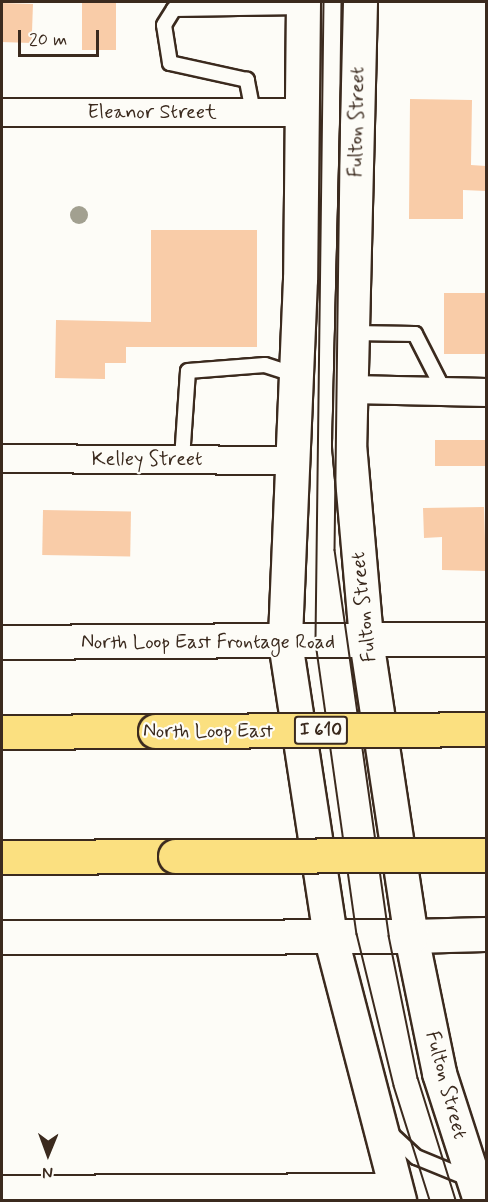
<!DOCTYPE html>
<style>
body{margin:0}
#map{position:relative;width:488px;height:1202px;overflow:hidden;background:#fdfcf7;font-family:Mynerve,sans-serif}
div>[style]{position:absolute}
.building>*{inset:0;background:#f9cca8;transform-origin:0 0}
.roads{filter:drop-shadow(2px 0 #3b2a1e) drop-shadow(-2px 0 #3b2a1e) drop-shadow(0 2px #3b2a1e) drop-shadow(0 -2px #3b2a1e)}
.service>*{height:14px;margin:-7px;padding:0 7px;transform-origin:7px;border-radius:7px;background:#fdfcf7}
.minor>*{height:27px;margin:-13.5px;padding:0 13.5px;transform-origin:13.5px;border-radius:13.5px;background:#fdfcf7}
.tertiary>*{height:33px;margin:-16.5px;padding:0 16.5px;transform-origin:16.5px;border-radius:16.5px;background:#fdfcf7}
.secondary>*{height:33px;margin:-16.5px;padding:0 16.5px;transform-origin:16.5px;border-radius:16.5px;background:#fdfcf7}
.motorway>*{height:33px;margin:-16.5px;padding:0 16.5px;transform-origin:16.5px;border-radius:16.5px;background:#fbe080}
.tram>*{height:1.5px;margin:-0.75px;padding:0 0.75px;transform-origin:0.75px;border-radius:0.75px;background:#3b2a1e}
.bridges{filter:drop-shadow(2px 0 #3b2a1e) drop-shadow(-2px 0 #3b2a1e) drop-shadow(0 2px #3b2a1e) drop-shadow(0 -2px #3b2a1e)}
.motorway-bridge>*{height:33px;margin:-16.5px;padding:0 16.5px;transform-origin:16.5px;border-radius:16.5px;background:#fbe080}
.trees>*{width:18px;height:18px;margin:-9px;border-radius:50%;background:#a2a090}
span{translate:-50% -50%;white-space:nowrap;text-align:center;line-height:1.15;-webkit-text-stroke:4.5px #fdfcf7;paint-order:stroke}
.shield-label span{padding:2px 4px;background:#fdfcf7;border:2px solid;border-radius:4px;-webkit-text-stroke-width:0}
.shield-label{font-size:18px;color:#3b2a1e;font-weight:700}
.street-label{font-size:20px;color:#3b2a1e}
.frame{position:absolute;inset:0;border:3px solid #3b2a1e;pointer-events:none}
.north{position:absolute;left:18px;top:1124px;width:60px;height:60px;-webkit-text-stroke:4px #fdfcf7;paint-order:stroke;rotate:181deg;font-size:16px;font-weight:700;line-height:24px;text-align:center;color:#3b2a1e}
.north::after{content:'';display:block;margin:auto;width:21px;height:27px;background:#3b2a1e;clip-path:polygon(50% 0,100% 100%,50% 72%,0 100%)}
.scale{position:absolute;left:18px;top:30px;width:81px;height:27px;box-sizing:border-box;border:3px solid #3b2a1e;border-top:0;padding-left:8px;font-size:18px;line-height:21px;white-space:nowrap;color:#3b2a1e;-webkit-text-stroke:4px #fdfcf7;paint-order:stroke}
</style>
<div id="map">
<div class="building">
<i style="left:82px;top:2px;width:34px;height:48px"></i>
<i style="left:2px;top:3px;width:31px;height:39px;rotate:2deg"></i>
<i style="clip-path:polygon(410px 99px,472px 100px,471px 165px,486px 166px,486px 191px,463px 190px,463px 219px,409px 219px)"></i>
<i style="clip-path:polygon(151px 230px,257px 230px,257px 347px,126px 347px,126px 363px,105px 363px,105px 379px,55px 378px,56px 320px,151px 322px)"></i>
<i style="left:444px;top:293px;width:42px;height:61px"></i>
<i style="left:435px;top:440px;width:51px;height:26px"></i>
<i style="clip-path:polygon(484px 507px,486px 571px,442px 570px,442px 537px,424px 538px,423px 508px)"></i>
<i style="left:43px;top:510px;width:88px;height:45px;rotate:1deg"></i>
</div>
<div class="roads">
<div class="service">
<i style="left:253px;top:112px;width:33px;rotate:-101deg"></i>
<i style="left:247px;top:80px;width:79px;rotate:-167.6deg"></i>
<i style="left:170px;top:63px;width:38px;rotate:-99deg"></i>
<i style="left:164px;top:25px;width:19px;rotate:-58deg"></i>
<i style="left:174px;top:9px;width:129px;rotate:-0.9deg"></i>
<i style="left:352px;top:333px;width:63px;rotate:0.9deg"></i>
<i style="left:415px;top:334px;width:64px;rotate:63deg"></i>
<i style="left:182px;top:459px;width:88px;rotate:-86.1deg"></i>
<i style="left:188px;top:371px;width:77px;rotate:-4.5deg"></i>
<i style="left:265px;top:365px;width:32px;rotate:18deg"></i>
<i style="left:389px;top:1132px;width:37px;rotate:43deg"></i>
<i style="left:416px;top:1157px;width:61px;rotate:22.3deg"></i>
</div>
<div class="minor">
<i style="left:2px;top:112px;width:300px"></i>
<i style="left:351px;top:389px;width:135px;rotate:1.3deg"></i>
<i style="left:2px;top:458px;width:291px;rotate:0.4deg"></i>
<i style="left:2px;top:1189px;width:391px;rotate:-0.3deg"></i>
</div>
<div class="tertiary">
<i style="left:411px;top:936px;width:75px;rotate:-1.5deg"></i>
</div>
<div class="secondary">
<i style="left:303px;top:2px;width:277px;rotate:90.6deg"></i>
<i style="left:300px;top:279px;width:363px;rotate:92.4deg"></i>
<i style="left:285px;top:642px;width:296px;rotate:81.3deg"></i>
<i style="left:330px;top:935px;width:274px;rotate:75.4deg"></i>
<i style="left:360px;top:2px;width:442px;rotate:91.4deg"></i>
<i style="left:349px;top:444px;width:197px;rotate:85deg"></i>
<i style="left:366px;top:640px;width:299px;rotate:81.4deg"></i>
<i style="left:411px;top:936px;width:140px;rotate:78.4deg"></i>
<i style="left:439px;top:1073px;width:133px;rotate:72.1deg"></i>
<i style="left:2px;top:642px;width:484px;rotate:-0.4deg"></i>
<i style="left:2px;top:937px;width:409px;rotate:-0.1deg"></i>
</div>
<div class="motorway">
<i style="left:2px;top:732px;width:153px;rotate:-0.4deg"></i>
<i style="left:2px;top:857px;width:173px;rotate:-0.3deg"></i>
</div>
</div>
<div class="tram">
<i style="left:324px;top:2px;width:641px;rotate:90.72deg"></i>
<i style="left:316px;top:643px;width:294px;rotate:82deg"></i>
<i style="left:357px;top:934px;width:156px;rotate:76.3deg"></i>
<i style="left:394px;top:1086px;width:120px;rotate:72.5deg"></i>
<i style="left:342px;top:2px;width:548px;rotate:90.73deg"></i>
<i style="left:335px;top:550px;width:390px;rotate:82deg"></i>
<i style="left:389px;top:936px;width:145px;rotate:78.5deg"></i>
<i style="left:418px;top:1078px;width:128px;rotate:72.7deg"></i>
</div>
<div class="bridges">
<div class="motorway-bridge">
<i style="left:155px;top:731px;width:331px;rotate:-0.3deg"></i>
<i style="left:175px;top:856px;width:311px;rotate:-0.2deg"></i>
</div>
</div>
<div class="trees">
<i style="left:79px;top:215px"></i>
</div>
<div class="shield-label">
<span style="left:321px;top:730px">I 610</span>
</div>
<div class="street-label">
<span style="left:152px;top:112px">Eleanor Street</span>
<span style="left:357px;top:122px;rotate:-89deg">Fulton Street</span>
<span style="left:147px;top:459px">Kelley Street</span>
<span style="left:364px;top:607px;rotate:-96deg">Fulton Street</span>
<span style="left:208px;top:642px">North Loop East Frontage Road</span>
<span style="left:208px;top:731px">North Loop East</span>
<span style="left:446px;top:1085px;rotate:75deg">Fulton Street</span>
</div>
<div class="frame"></div>
<div class="north">N</div>
<div class="scale">20 m</div>
</div>
